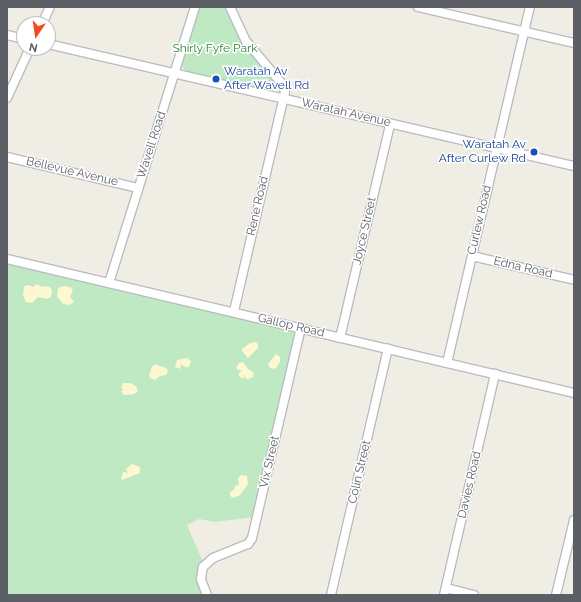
<!DOCTYPE html>
<style>
body{margin:0}
#map{position:relative;width:581px;height:602px;overflow:hidden;background:#f0eee4;font-family:Raleway,sans-serif}
div>[style]{position:absolute}
.green>*{inset:0;background:#bfe9c3}
.sand>*{inset:0;background:#fdf7d2}
.roads{filter:drop-shadow(1px 0 #b9bcc1) drop-shadow(-1px 0 #b9bcc1) drop-shadow(0 1px #b9bcc1) drop-shadow(0 -1px #b9bcc1)}
.minor>*{height:8px;margin:-4px;padding:0 4px;transform-origin:4px;border-radius:4px;background:#fff}
.dots>*{width:11px;height:11px;translate:-50% -50%;box-sizing:border-box;border:2px solid #fff;border-radius:50%}
span{translate:-50% -50%;white-space:nowrap;text-align:center;line-height:1.15;-webkit-text-stroke:3px #fff;paint-order:stroke}
.park-label{font-size:12px;color:#2e833a}
.transit-label{font-size:12px;color:#164399}
.left{translate:0 -50%;text-align:left}
.right{translate:-100% -50%;text-align:right}
.street-label{font-size:12px;color:#5c5f66}
.frame{position:absolute;inset:0;border:8px solid #5c5f66;pointer-events:none}
.north{position:absolute;left:16px;top:16px;width:40px;height:40px;box-sizing:border-box;background:#fff;border:1px solid #bebfc2;border-radius:50%;rotate:193deg;font-size:11px;font-weight:700;line-height:16px;text-align:center;color:#5c5f66}
.north::after{content:'';display:block;margin:auto;width:14px;height:18px;background:#f54a25;clip-path:polygon(50% 0,100% 100%,50% 72%,0 100%)}
</style>
<div id="map">
<div class="green">
<i style="clip-path:polygon(198px 7px,227px 7px,243px 42px,259px 65px,277px 83px,277px 88px,274px 92px,187px 72px,183px 68px,181px 62px)"></i>
<i style="clip-path:polygon(7px 261px,300px 329px,254px 517px,215px 522px,199px 519px,187px 525px,204px 564px,205px 595px,7px 595px)"></i>
</div>
<div class="sand">
<i style="clip-path:polygon(37px 284px,42px 287px,45px 286px,50px 287px,52px 291px,51px 297px,47px 299px,38px 297px,32px 303px,26px 302px,23px 295px,24px 286px,28px 285px,33px 287px)"></i>
<i style="clip-path:polygon(64px 286px,70px 287px,73px 290px,70px 297px,74px 302px,69px 305px,63px 304px,57px 296px,58px 288px)"></i>
<i style="clip-path:polygon(256px 342px,258px 344px,258px 348px,248px 358px,242px 351px,242px 349px,250px 343px)"></i>
<i style="clip-path:polygon(276px 354px,280px 357px,280px 362px,276px 368px,272px 369px,269px 367px,268px 364px)"></i>
<i style="clip-path:polygon(187px 358px,191px 361px,189px 367px,185px 367px,181px 364px,180px 369px,175px 367px,177px 360px)"></i>
<i style="clip-path:polygon(243px 362px,248px 369px,254px 373px,253px 377px,249px 379px,245px 378px,245px 373px,244px 378px,241px 378px,238px 374px,242px 370px,238px 370px,236px 368px,239px 363px)"></i>
<i style="clip-path:polygon(155px 364px,166px 368px,168px 371px,166px 375px,160px 376px,155px 380px,150px 378px,149px 375px,152px 367px)"></i>
<i style="clip-path:polygon(123px 383px,130px 383px,136px 386px,138px 391px,134px 394px,124px 395px,121px 391px,125px 389px,121px 389px)"></i>
<i style="clip-path:polygon(132px 464px,140px 467px,140px 473px,122px 480px,121px 478px,123px 472px,128px 473px,126px 469px)"></i>
<i style="clip-path:polygon(241px 475px,247px 476px,248px 484px,240px 495px,233px 498px,230px 496px,230px 492px,234px 490px,235px 486px,239px 485px,238px 478px)"></i>
</div>
<div class="roads">
<div class="minor">
<i style="left:230px;top:7px;width:38px;rotate:65deg"></i>
<i style="left:246px;top:41px;width:57px;rotate:49.9deg"></i>
<i style="left:283px;top:85px;width:7px;rotate:74deg"></i>
<i style="left:285px;top:92px;width:226px;rotate:103.1deg"></i>
<i style="left:418px;top:7px;width:160px;rotate:13deg"></i>
<i style="left:42px;top:24px;width:19px;rotate:-65deg"></i>
<i style="left:7px;top:35px;width:17px;rotate:13deg"></i>
<i style="left:48px;top:44px;width:540px;rotate:13.06deg"></i>
<i style="left:7px;top:98px;width:55px;rotate:-65.3deg"></i>
<i style="left:7px;top:157px;width:135px;rotate:13.3deg"></i>
<i style="left:472px;top:256px;width:105px;rotate:13.2deg"></i>
<i style="left:7px;top:259px;width:583px;rotate:13.3deg"></i>
<i style="left:109px;top:283px;width:289px;rotate:-72.7deg"></i>
<i style="left:340px;top:338px;width:220px;rotate:-76.8deg"></i>
<i style="left:447px;top:363px;width:366px;rotate:-76.9deg"></i>
<i style="left:446px;top:588px;width:29px;rotate:14deg"></i>
<i style="left:207px;top:595px;width:17px;rotate:-111deg"></i>
<i style="left:201px;top:579px;width:12px;rotate:-81deg"></i>
<i style="left:203px;top:567px;width:13px;rotate:-42deg"></i>
<i style="left:213px;top:558px;width:38px;rotate:-22deg"></i>
<i style="left:248px;top:544px;width:7px;rotate:-56deg"></i>
<i style="left:252px;top:538px;width:216px;rotate:-76.9deg"></i>
<i style="left:331px;top:595px;width:253px;rotate:-77deg"></i>
<i style="left:444px;top:595px;width:227px;rotate:-77deg"></i>
<i style="left:556px;top:595px;width:77px;rotate:-76.5deg"></i>
</div>
</div>
<div class="dots">
<i style="left:216px;top:79px;background:#1a4fb4"></i>
<i style="left:534px;top:152px;background:#1a4fb4"></i>
</div>
<div class="park-label">
<span style="left:215px;top:49px">Shirly Fyfe Park</span>
</div>
<div class="transit-label">
<span class="left" style="left:224px;top:79px">Waratah Av<br>After Wavell Rd</span>
<span class="right" style="left:526px;top:152px">Waratah Av<br>After Curlew Rd</span>
</div>
<div class="street-label">
<span style="left:346px;top:113px;rotate:13deg">Waratah Avenue</span>
<span style="left:152px;top:145px;rotate:-72deg">Wavell Road</span>
<span style="left:72px;top:172px;rotate:13deg">Bellevue Avenue</span>
<span style="left:258px;top:206px;rotate:-77deg">Rene Road</span>
<span style="left:480px;top:220px;rotate:-77deg">Curlew Road</span>
<span style="left:365px;top:231px;rotate:-77deg">Joyce Street</span>
<span style="left:523px;top:268px;rotate:13deg">Edna Road</span>
<span style="left:291px;top:326px;rotate:13deg">Gallop Road</span>
<span style="left:270px;top:462px;rotate:-77deg">Vix Street</span>
<span style="left:360px;top:472px;rotate:-77deg">Colin Street</span>
<span style="left:470px;top:485px;rotate:-77deg">Davies Road</span>
</div>
<div class="frame"></div>
<div class="north">N</div>
</div>
